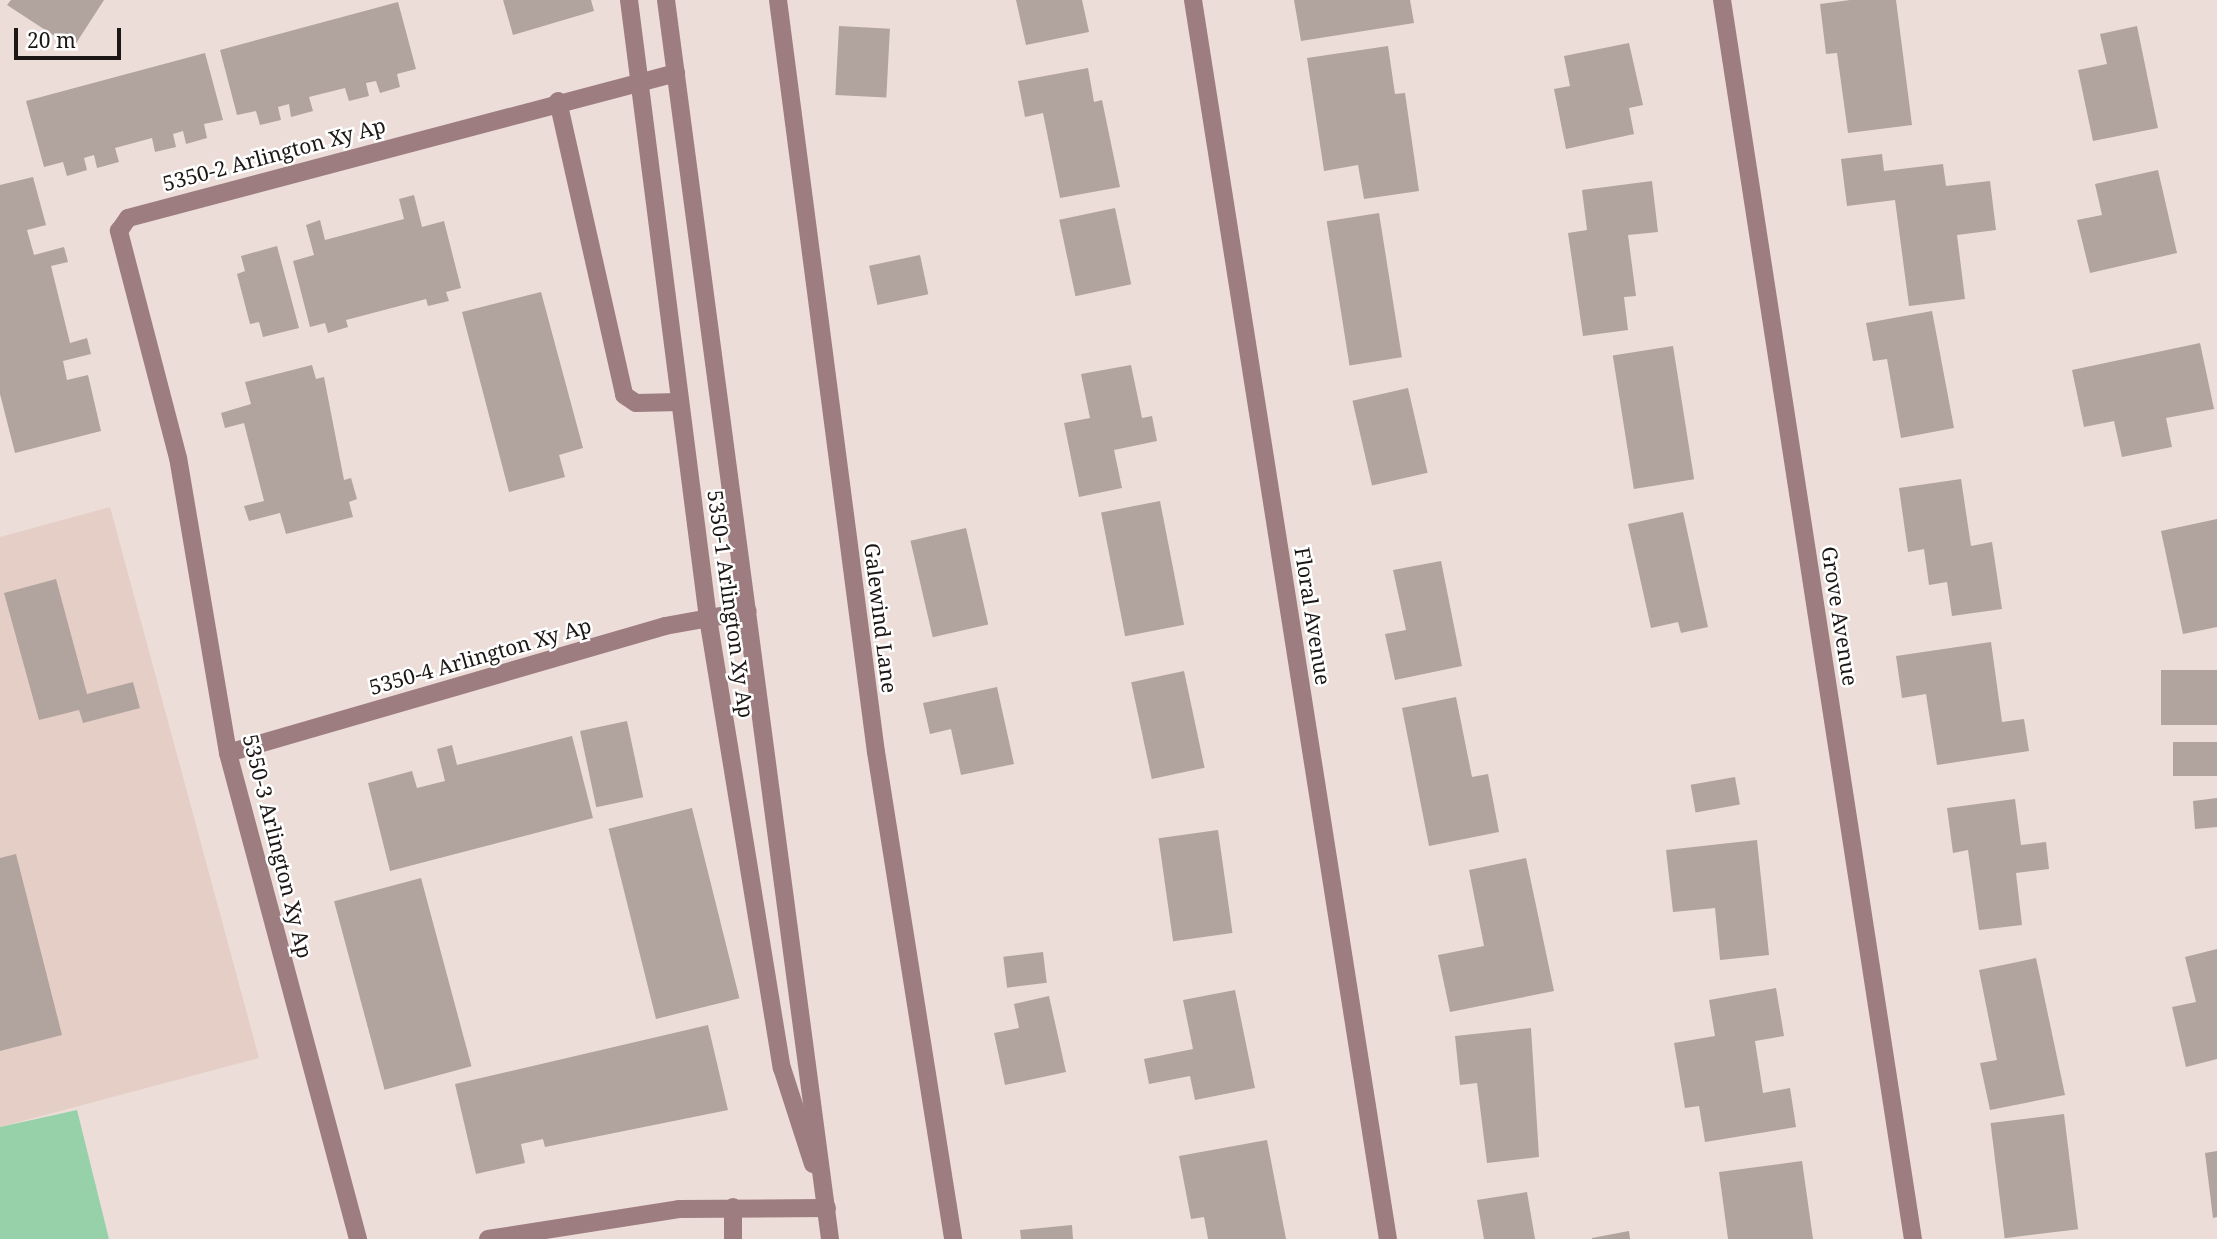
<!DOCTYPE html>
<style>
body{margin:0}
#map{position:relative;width:2217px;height:1239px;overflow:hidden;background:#ecddd8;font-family:"Noto Serif",serif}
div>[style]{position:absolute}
.built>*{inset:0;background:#e5cec6}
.green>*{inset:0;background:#97d1a9}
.building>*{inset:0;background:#b1a39d;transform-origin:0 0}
.lane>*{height:18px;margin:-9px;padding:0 9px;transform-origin:9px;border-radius:9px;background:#9e7d80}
.street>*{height:18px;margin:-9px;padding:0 9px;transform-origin:9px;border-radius:9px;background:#9e7d80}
span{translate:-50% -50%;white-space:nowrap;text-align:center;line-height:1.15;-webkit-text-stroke:5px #fff;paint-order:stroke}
.street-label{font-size:21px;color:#1c1715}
.scale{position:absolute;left:14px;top:28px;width:107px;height:32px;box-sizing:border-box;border:4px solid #1c1715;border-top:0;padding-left:9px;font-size:21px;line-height:24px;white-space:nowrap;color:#1c1715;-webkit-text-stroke:5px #fff;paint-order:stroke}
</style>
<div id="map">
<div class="built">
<i style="clip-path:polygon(110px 507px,259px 1058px,0 1127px,0 537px)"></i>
</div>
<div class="green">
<i style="clip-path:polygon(77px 1110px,109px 1239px,0 1239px,0 1127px)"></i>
</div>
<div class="building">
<i style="clip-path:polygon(11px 0,104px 0,73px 48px,7px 5px)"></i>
<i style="clip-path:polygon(503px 0,591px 0,594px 11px,513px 35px)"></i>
<i style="clip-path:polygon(1016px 0,1082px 0,1089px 32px,1026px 45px)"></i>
<i style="clip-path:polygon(1294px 0,1410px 0,1414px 23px,1301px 41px)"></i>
<i style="clip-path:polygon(1850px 0,1896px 0,1912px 125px,1848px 133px,1837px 53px,1826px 54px,1820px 4px)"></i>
<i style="clip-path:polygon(398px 2px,416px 69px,397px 74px,400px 87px,380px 93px,376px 81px,366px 83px,369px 96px,349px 101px,345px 88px,309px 97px,313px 111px,291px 117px,289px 104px,278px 107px,281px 120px,260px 125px,256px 111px,237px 115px,220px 50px)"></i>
<i style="left:839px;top:26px;width:51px;height:69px;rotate:3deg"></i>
<i style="clip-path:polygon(2137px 26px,2158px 128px,2093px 141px,2078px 70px,2107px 64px,2100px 34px)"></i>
<i style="clip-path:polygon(1629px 43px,1643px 105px,1629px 108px,1634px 134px,1566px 149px,1554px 89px,1570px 86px,1564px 56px)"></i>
<i style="clip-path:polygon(1388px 46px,1395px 94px,1405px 93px,1419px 191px,1364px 199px,1358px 165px,1324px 171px,1307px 58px)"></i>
<i style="clip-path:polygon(205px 53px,223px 120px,204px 124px,207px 138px,186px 144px,183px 131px,173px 134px,176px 147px,155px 152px,152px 138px,115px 148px,119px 162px,97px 168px,94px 155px,84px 158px,87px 170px,67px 176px,63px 162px,44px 167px,26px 101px)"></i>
<i style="clip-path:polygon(1088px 68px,1094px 102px,1102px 100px,1120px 187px,1060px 198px,1043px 113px,1025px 117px,1018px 81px)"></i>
<i style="clip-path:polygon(1882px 154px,1884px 171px,1943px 164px,1946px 186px,1990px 181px,1996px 230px,1957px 235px,1965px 299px,1909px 306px,1895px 200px,1847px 206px,1841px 159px)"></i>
<i style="clip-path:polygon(2158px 170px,2177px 253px,2090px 273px,2077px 220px,2102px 215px,2095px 184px)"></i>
<i style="clip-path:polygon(33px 177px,46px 225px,27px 230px,34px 255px,64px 247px,68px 262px,51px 266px,70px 343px,87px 338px,91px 354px,63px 361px,67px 380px,88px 375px,101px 431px,15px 453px,0 394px,0 185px)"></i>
<i style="clip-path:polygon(1652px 181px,1658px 232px,1628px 235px,1636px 296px,1624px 297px,1628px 330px,1583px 336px,1568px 233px,1587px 230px,1582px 190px)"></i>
<i style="clip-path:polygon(414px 195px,422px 227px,444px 221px,461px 288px,446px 292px,449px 301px,428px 306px,426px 299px,346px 320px,348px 327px,328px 333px,325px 323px,310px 327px,293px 261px,314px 255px,306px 225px,320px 220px,325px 240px,404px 219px,399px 199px)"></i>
<i style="left:1115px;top:208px;width:78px;height:57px;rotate:78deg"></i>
<i style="left:1379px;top:213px;width:146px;height:53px;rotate:81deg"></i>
<i style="clip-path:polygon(277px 246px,299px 328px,263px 337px,259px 322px,250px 324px,237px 274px,245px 271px,241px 256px)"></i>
<i style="left:920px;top:255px;width:40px;height:52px;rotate:78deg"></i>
<i style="clip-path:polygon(541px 292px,583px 448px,559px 455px,565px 477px,509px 492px,462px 312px)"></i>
<i style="clip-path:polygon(1932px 311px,1954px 428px,1901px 438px,1887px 359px,1873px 361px,1866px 323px)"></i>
<i style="clip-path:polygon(2200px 343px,2214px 409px,2166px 418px,2172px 447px,2122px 457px,2114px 421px,2084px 427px,2072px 370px)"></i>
<i style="left:1673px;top:346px;width:135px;height:61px;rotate:81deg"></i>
<i style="clip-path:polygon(312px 365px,316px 379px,324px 377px,344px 480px,351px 478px,357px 499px,349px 502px,353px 517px,286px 534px,280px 513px,249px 521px,244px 506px,264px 501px,244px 423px,225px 428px,221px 413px,251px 404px,245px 382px)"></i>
<i style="clip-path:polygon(1131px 365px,1142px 418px,1152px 416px,1157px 441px,1114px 450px,1122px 488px,1079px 497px,1064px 423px,1090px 418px,1081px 374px)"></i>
<i style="left:1408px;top:388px;width:87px;height:57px;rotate:77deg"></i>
<i style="clip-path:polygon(1961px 479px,1971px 546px,1992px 542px,2002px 609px,1952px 616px,1947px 582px,1929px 585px,1924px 549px,1908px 552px,1899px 488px)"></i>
<i style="left:1160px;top:501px;width:126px;height:60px;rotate:79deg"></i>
<i style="clip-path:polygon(1683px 512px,1708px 627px,1681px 633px,1678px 622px,1651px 628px,1628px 524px)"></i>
<i style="clip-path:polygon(2217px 519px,2217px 627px,2183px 634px,2161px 531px)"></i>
<i style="left:966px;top:528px;width:99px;height:57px;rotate:77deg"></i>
<i style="clip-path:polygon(1441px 561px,1462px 666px,1395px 680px,1385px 634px,1406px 630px,1393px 570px)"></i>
<i style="clip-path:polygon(56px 579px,87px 694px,133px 682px,140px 708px,83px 723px,79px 710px,39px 720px,4px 593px)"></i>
<i style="clip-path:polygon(1991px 642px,2002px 722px,2024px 719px,2029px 751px,1937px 765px,1926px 694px,1902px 698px,1896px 656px)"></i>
<i style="left:2217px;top:670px;width:55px;height:56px;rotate:90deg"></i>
<i style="left:1184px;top:671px;width:99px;height:54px;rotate:78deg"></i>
<i style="clip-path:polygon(997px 687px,1014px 764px,961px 775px,951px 729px,930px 734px,923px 703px)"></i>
<i style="clip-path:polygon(1456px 697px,1472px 777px,1488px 774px,1499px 832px,1429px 846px,1402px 708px)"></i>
<i style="left:627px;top:721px;width:78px;height:48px;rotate:78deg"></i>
<i style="clip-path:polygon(572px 736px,593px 818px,390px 871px,368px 783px,412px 771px,417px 788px,445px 781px,437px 749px,452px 745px,457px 765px)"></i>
<i style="left:2217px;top:742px;width:34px;height:44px;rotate:90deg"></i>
<i style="left:1735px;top:777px;width:28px;height:45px;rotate:80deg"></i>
<i style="clip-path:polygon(2217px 798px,2217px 827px,2195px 829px,2193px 801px)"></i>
<i style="clip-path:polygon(2015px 799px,2021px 845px,2046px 842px,2049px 869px,2016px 873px,2022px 925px,1979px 930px,1968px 850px,1953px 853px,1947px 808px)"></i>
<i style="left:692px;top:808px;width:196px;height:86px;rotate:76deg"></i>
<i style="left:1218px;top:830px;width:104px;height:60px;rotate:82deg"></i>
<i style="clip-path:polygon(1757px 840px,1769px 955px,1720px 960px,1715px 908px,1673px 912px,1666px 850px)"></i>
<i style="clip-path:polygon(16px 854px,62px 1035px,0 1051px,0 858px)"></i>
<i style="clip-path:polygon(1526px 858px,1554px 991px,1450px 1012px,1438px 955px,1484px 946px,1469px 870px)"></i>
<i style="left:421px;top:878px;width:195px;height:90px;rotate:75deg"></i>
<i style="clip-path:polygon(2217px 949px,2217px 1059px,2186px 1067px,2172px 1007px,2196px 1002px,2185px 957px)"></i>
<i style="left:1043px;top:952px;width:31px;height:40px;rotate:83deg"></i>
<i style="clip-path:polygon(2036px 958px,2065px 1095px,1990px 1110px,1980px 1063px,1997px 1060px,1979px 970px)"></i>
<i style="clip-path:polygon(1776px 988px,1784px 1036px,1755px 1041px,1763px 1093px,1790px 1088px,1796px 1127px,1705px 1142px,1699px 1106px,1685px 1108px,1674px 1043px,1715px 1036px,1709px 1000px)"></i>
<i style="clip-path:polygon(1235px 990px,1255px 1088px,1195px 1100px,1190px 1076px,1149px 1084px,1144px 1059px,1193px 1049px,1183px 1000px)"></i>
<i style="clip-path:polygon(1049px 996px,1066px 1072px,1005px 1085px,994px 1033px,1019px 1028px,1014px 1004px)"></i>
<i style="clip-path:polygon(708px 1025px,728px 1110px,545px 1147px,543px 1139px,521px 1144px,525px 1163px,476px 1174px,455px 1084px)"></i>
<i style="clip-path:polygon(1531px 1028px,1539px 1157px,1487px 1163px,1477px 1083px,1460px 1085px,1455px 1036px)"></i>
<i style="left:2064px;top:1114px;width:116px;height:74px;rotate:83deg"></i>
<i style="clip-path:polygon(1267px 1140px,1286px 1239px,1208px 1239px,1204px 1217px,1191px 1219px,1179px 1156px)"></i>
<i style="clip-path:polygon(2217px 1151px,2217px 1217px,2213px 1218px,2205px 1153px)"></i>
<i style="clip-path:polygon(1802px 1161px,1813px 1239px,1728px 1239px,1719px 1172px)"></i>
<i style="clip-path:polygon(1527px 1192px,1535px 1239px,1484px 1239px,1477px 1200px)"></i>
<i style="clip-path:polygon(1072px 1225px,1073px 1239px,1021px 1239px,1020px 1230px)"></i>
<i style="clip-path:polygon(1629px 1231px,1630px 1239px,1592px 1239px,1592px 1238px)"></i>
</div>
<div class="lane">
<i style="left:558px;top:101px;width:301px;rotate:77.3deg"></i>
<i style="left:624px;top:395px;width:14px;rotate:34deg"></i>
<i style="left:636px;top:403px;width:44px;rotate:-1.3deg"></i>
<i style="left:733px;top:1239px;width:32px;rotate:-90deg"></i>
</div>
<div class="street">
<i style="left:629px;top:0;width:623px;rotate:82.72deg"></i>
<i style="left:708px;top:618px;width:456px;rotate:80.7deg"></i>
<i style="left:782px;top:1068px;width:101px;rotate:72.1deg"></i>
<i style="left:666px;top:0;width:1250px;rotate:82.46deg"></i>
<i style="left:778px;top:0;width:758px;rotate:82.58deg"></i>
<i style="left:876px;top:752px;width:493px;rotate:81deg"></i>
<i style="left:1193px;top:0;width:1254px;rotate:81.06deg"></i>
<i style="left:1722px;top:0;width:1254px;rotate:81.24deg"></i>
<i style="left:228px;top:753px;width:455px;rotate:-16.2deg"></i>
<i style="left:665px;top:626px;width:84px;rotate:-10.2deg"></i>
<i style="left:358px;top:1239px;width:503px;rotate:-104.98deg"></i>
<i style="left:228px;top:753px;width:299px;rotate:-99.6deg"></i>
<i style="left:178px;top:458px;width:235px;rotate:-104.6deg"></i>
<i style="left:119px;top:231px;width:16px;rotate:-55deg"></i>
<i style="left:128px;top:218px;width:567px;rotate:-14.82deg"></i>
<i style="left:488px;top:1239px;width:193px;rotate:-8.9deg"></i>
<i style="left:679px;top:1209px;width:148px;rotate:-0.4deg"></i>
</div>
<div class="street-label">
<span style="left:274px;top:154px;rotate:-15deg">5350-2 Arlington Xy Ap</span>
<span style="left:731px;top:604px;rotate:82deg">5350-1 Arlington Xy Ap</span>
<span style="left:1313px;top:616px;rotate:81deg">Floral Avenue</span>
<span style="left:1840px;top:616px;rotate:81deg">Grove Avenue</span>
<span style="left:881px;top:618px;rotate:83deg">Galewind Lane</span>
<span style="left:480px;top:656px;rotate:-16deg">5350-4 Arlington Xy Ap</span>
<span style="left:278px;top:846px;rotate:76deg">5350-3 Arlington Xy Ap</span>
</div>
<div class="scale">20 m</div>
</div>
